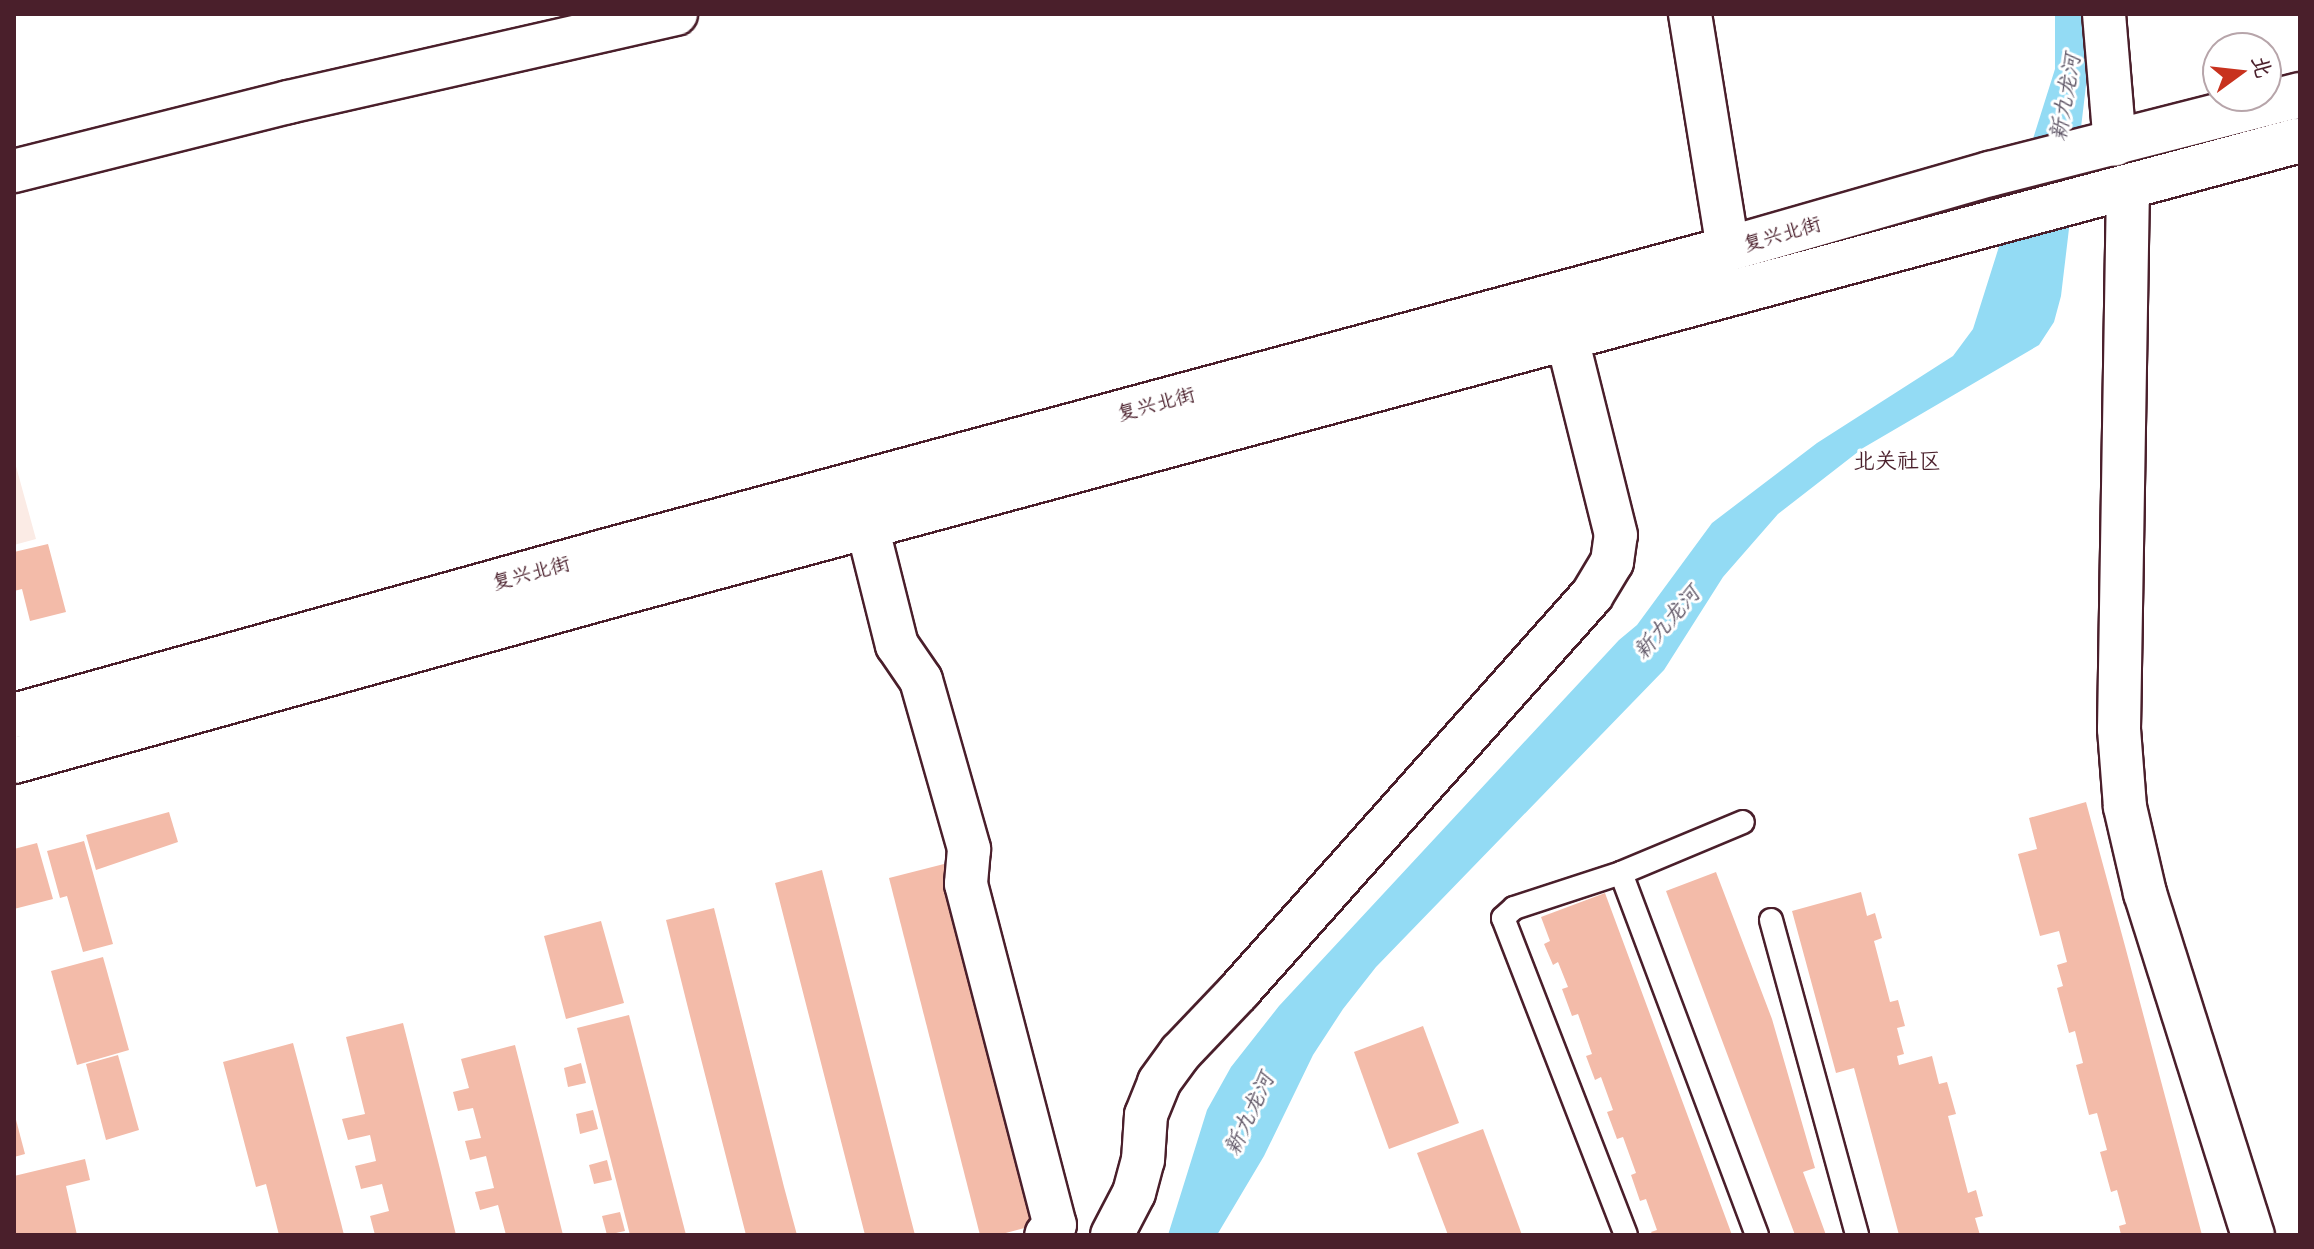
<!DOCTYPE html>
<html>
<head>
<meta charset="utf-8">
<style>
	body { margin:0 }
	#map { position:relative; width:2314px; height:1249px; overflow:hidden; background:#fff; font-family:"Playpen Sans","LXGW WenKai TC",sans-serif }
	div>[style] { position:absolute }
	.built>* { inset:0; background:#fbebe5 }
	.water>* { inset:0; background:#93dbf4 }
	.building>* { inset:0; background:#f3bba9 }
	.roads { filter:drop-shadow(2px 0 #4a1f2b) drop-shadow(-2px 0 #4a1f2b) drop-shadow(0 2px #4a1f2b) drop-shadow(0 -2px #4a1f2b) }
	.lane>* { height:22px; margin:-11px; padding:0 11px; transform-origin:11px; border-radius:11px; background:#fff }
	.street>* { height:42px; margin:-21px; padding:0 21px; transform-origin:21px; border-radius:21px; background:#fff }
	.secondary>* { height:44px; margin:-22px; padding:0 22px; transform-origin:22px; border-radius:22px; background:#fff }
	span { translate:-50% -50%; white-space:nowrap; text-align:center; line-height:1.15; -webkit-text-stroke:6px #fff; paint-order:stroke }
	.street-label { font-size:20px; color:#4a1f2b }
	.water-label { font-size:22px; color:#605767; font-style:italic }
	.neighbourhood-label { font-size:22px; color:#4a1f2b }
	.frame { position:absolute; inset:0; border:16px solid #4a1f2b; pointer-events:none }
	.north { position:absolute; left:2202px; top:32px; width:80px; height:80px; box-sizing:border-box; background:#fff; border:2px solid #b7a5aa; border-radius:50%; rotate:75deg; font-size:22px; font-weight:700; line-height:32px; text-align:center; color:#4a1f2b }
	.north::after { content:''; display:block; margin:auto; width:28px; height:36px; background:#c8321e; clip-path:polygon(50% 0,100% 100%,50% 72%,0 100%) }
</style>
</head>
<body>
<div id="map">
	<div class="built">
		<i style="clip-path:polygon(14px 459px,36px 539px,14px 545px)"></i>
	</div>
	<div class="water">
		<i style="clip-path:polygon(2055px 14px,2090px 14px,2092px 35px,2061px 296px,2054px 322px,2039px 345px,1863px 448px,1778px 514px,1723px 577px,1664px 670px,1376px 967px,1343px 1009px,1313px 1055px,1264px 1156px,1217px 1235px,1168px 1235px,1207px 1110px,1231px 1067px,1279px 1006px,1619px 640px,1637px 625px,1712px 523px,1817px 443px,1953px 356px,1973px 329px,2055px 69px)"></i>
	</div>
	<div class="building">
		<i style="clip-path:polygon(48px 544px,66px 612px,30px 621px,22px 589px,14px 591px,14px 552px)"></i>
		<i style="clip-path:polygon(2086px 802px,2125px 946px,2202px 1235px,2121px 1235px,2119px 1226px,2126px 1224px,2117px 1190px,2111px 1192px,2100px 1152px,2107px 1150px,2097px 1113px,2089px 1115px,2076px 1065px,2083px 1063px,2075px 1031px,2069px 1033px,2057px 988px,2063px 986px,2057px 965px,2067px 962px,2059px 931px,2040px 936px,2018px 854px,2037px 849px,2029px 818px)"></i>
		<i style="clip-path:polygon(169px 812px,178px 842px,96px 870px,86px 835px)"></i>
		<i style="clip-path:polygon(84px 841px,113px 944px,83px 952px,67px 896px,60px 898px,47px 851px)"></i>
		<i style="clip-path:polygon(37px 843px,53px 899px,14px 909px,14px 849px)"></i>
		<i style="clip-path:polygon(944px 864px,1036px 1225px,998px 1235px,980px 1235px,889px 878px)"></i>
		<i style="clip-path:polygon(822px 870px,909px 1212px,915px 1235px,865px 1235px,775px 883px)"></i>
		<i style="clip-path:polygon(1716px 872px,1772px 1019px,1815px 1168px,1803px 1172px,1826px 1235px,1795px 1235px,1666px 891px)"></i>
		<i style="clip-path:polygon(1861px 892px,1867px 916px,1875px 913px,1882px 938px,1874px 941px,1890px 1002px,1898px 1000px,1905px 1026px,1897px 1028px,1904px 1054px,1897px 1056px,1899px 1065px,1932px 1056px,1939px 1084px,1947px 1082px,1956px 1114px,1948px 1116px,1968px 1193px,1976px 1190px,1983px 1216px,1975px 1218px,1980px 1235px,1899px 1235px,1854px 1068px,1836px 1073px,1792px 911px)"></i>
		<i style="clip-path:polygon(1605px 893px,1732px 1235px,1653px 1235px,1651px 1232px,1657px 1230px,1646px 1199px,1640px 1201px,1631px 1175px,1636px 1173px,1623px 1137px,1617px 1139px,1607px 1112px,1613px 1110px,1601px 1077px,1595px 1080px,1586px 1056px,1592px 1054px,1578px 1014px,1572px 1016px,1562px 989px,1568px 987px,1558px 962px,1553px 965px,1544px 944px,1550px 941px,1541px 917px)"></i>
		<i style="clip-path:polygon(714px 908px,784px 1187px,797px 1235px,746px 1235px,689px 1012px,666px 920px)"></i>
		<i style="clip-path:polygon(601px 921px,624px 1003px,566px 1019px,544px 936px)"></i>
		<i style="clip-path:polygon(103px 957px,129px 1050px,77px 1065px,51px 971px)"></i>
		<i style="clip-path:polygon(629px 1015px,657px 1123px,686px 1235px,630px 1235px,577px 1028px)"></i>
		<i style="clip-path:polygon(403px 1023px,440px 1169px,456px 1235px,375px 1235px,370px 1216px,389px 1211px,382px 1184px,361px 1189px,355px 1166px,376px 1161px,370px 1135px,348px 1140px,342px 1119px,365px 1114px,346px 1037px)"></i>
		<i style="clip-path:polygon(1423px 1026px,1459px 1123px,1389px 1149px,1354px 1052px)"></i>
		<i style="clip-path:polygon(293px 1043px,341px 1223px,344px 1235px,279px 1235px,266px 1184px,256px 1187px,223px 1062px)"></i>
		<i style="clip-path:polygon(515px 1045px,540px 1143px,563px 1235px,506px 1235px,498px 1205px,480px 1210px,475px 1192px,494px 1188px,486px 1156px,470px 1160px,465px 1141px,481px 1138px,473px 1108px,458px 1111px,453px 1092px,469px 1088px,461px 1059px)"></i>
		<i style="clip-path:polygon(118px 1055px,139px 1130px,106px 1140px,86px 1064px)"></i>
		<i style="clip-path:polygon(581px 1063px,586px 1083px,568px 1087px,564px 1068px)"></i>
		<i style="clip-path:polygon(593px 1110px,598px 1129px,580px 1134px,576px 1114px)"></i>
		<i style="clip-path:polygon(15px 1116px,25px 1154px,14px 1157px,14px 1117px)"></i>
		<i style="clip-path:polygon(1483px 1129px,1522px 1235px,1448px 1235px,1417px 1153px)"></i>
		<i style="clip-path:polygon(85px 1159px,90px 1180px,66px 1186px,77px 1235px,14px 1235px,14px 1176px)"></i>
		<i style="clip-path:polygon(607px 1160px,612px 1180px,594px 1184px,589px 1165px)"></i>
		<i style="clip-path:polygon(620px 1212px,625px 1231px,607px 1235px,602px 1216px)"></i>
	</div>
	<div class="roads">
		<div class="lane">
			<i style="left:1621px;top:873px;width:387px;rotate:69.4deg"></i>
			<i style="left:1771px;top:920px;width:327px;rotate:74.7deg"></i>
			<i style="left:1626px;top:1235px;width:340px;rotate:-111.2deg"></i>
			<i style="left:1503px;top:918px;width:15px;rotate:-42deg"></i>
			<i style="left:1514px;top:908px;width:113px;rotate:-18.1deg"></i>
			<i style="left:1621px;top:873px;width:132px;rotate:-22.7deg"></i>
		</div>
		<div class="street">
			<i style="left:1690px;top:14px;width:238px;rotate:80.8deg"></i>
			<i style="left:2104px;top:14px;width:131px;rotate:85.2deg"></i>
			<i style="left:14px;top:171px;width:283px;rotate:-14.1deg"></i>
			<i style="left:288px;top:102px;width:398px;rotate:-12.8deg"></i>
			<i style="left:2128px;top:186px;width:543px;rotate:90.95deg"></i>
			<i style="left:2119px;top:729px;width:78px;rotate:85.6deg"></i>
			<i style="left:2125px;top:807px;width:88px;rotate:76.9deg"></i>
			<i style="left:2145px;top:893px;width:359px;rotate:72.5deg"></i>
			<i style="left:867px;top:526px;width:123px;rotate:75.9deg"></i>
			<i style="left:897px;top:645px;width:42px;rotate:55.6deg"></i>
			<i style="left:921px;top:680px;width:176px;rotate:74.1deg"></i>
			<i style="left:969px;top:849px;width:35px;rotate:95deg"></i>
			<i style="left:966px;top:884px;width:352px;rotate:75.4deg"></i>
			<i style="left:1055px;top:1225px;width:13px;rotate:132deg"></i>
			<i style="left:1112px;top:1235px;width:47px;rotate:-62.4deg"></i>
			<i style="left:1134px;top:1193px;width:34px;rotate:-75deg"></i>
			<i style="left:1143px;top:1160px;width:45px;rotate:-86.2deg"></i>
			<i style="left:1146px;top:1115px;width:35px;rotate:-68deg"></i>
			<i style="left:1159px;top:1082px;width:37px;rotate:-54deg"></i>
			<i style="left:1181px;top:1052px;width:84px;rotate:-46.4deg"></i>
			<i style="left:1239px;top:991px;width:530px;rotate:-48.29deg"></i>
			<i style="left:1592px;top:595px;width:39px;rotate:-59deg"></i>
			<i style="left:1612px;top:562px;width:27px;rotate:-82deg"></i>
			<i style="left:1616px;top:535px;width:203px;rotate:-104deg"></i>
		</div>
		<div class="secondary">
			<i style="left:14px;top:716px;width:616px;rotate:-15.55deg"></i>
			<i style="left:607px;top:551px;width:1161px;rotate:-15.08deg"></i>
			<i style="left:1728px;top:249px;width:273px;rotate:-16deg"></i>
			<i style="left:1990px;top:174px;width:320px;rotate:-14.3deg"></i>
			<i style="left:14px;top:761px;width:628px;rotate:-15.52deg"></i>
			<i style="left:619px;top:593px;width:1741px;rotate:-15.08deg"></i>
		</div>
	</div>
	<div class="street-label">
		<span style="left:1782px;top:233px;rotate:-16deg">复兴北街</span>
		<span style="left:1156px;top:403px;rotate:-15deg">复兴北街</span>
		<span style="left:531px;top:572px;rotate:-15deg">复兴北街</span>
	</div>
	<div class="water-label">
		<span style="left:2063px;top:97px;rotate:-80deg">新九龙河</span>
		<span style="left:1665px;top:621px;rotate:-49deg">新九龙河</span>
		<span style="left:1247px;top:1113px;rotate:-65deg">新九龙河</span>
	</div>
	<div class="neighbourhood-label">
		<span style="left:1897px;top:459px">北关社区</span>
	</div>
	<div class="frame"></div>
	<div class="north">北</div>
</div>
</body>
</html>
